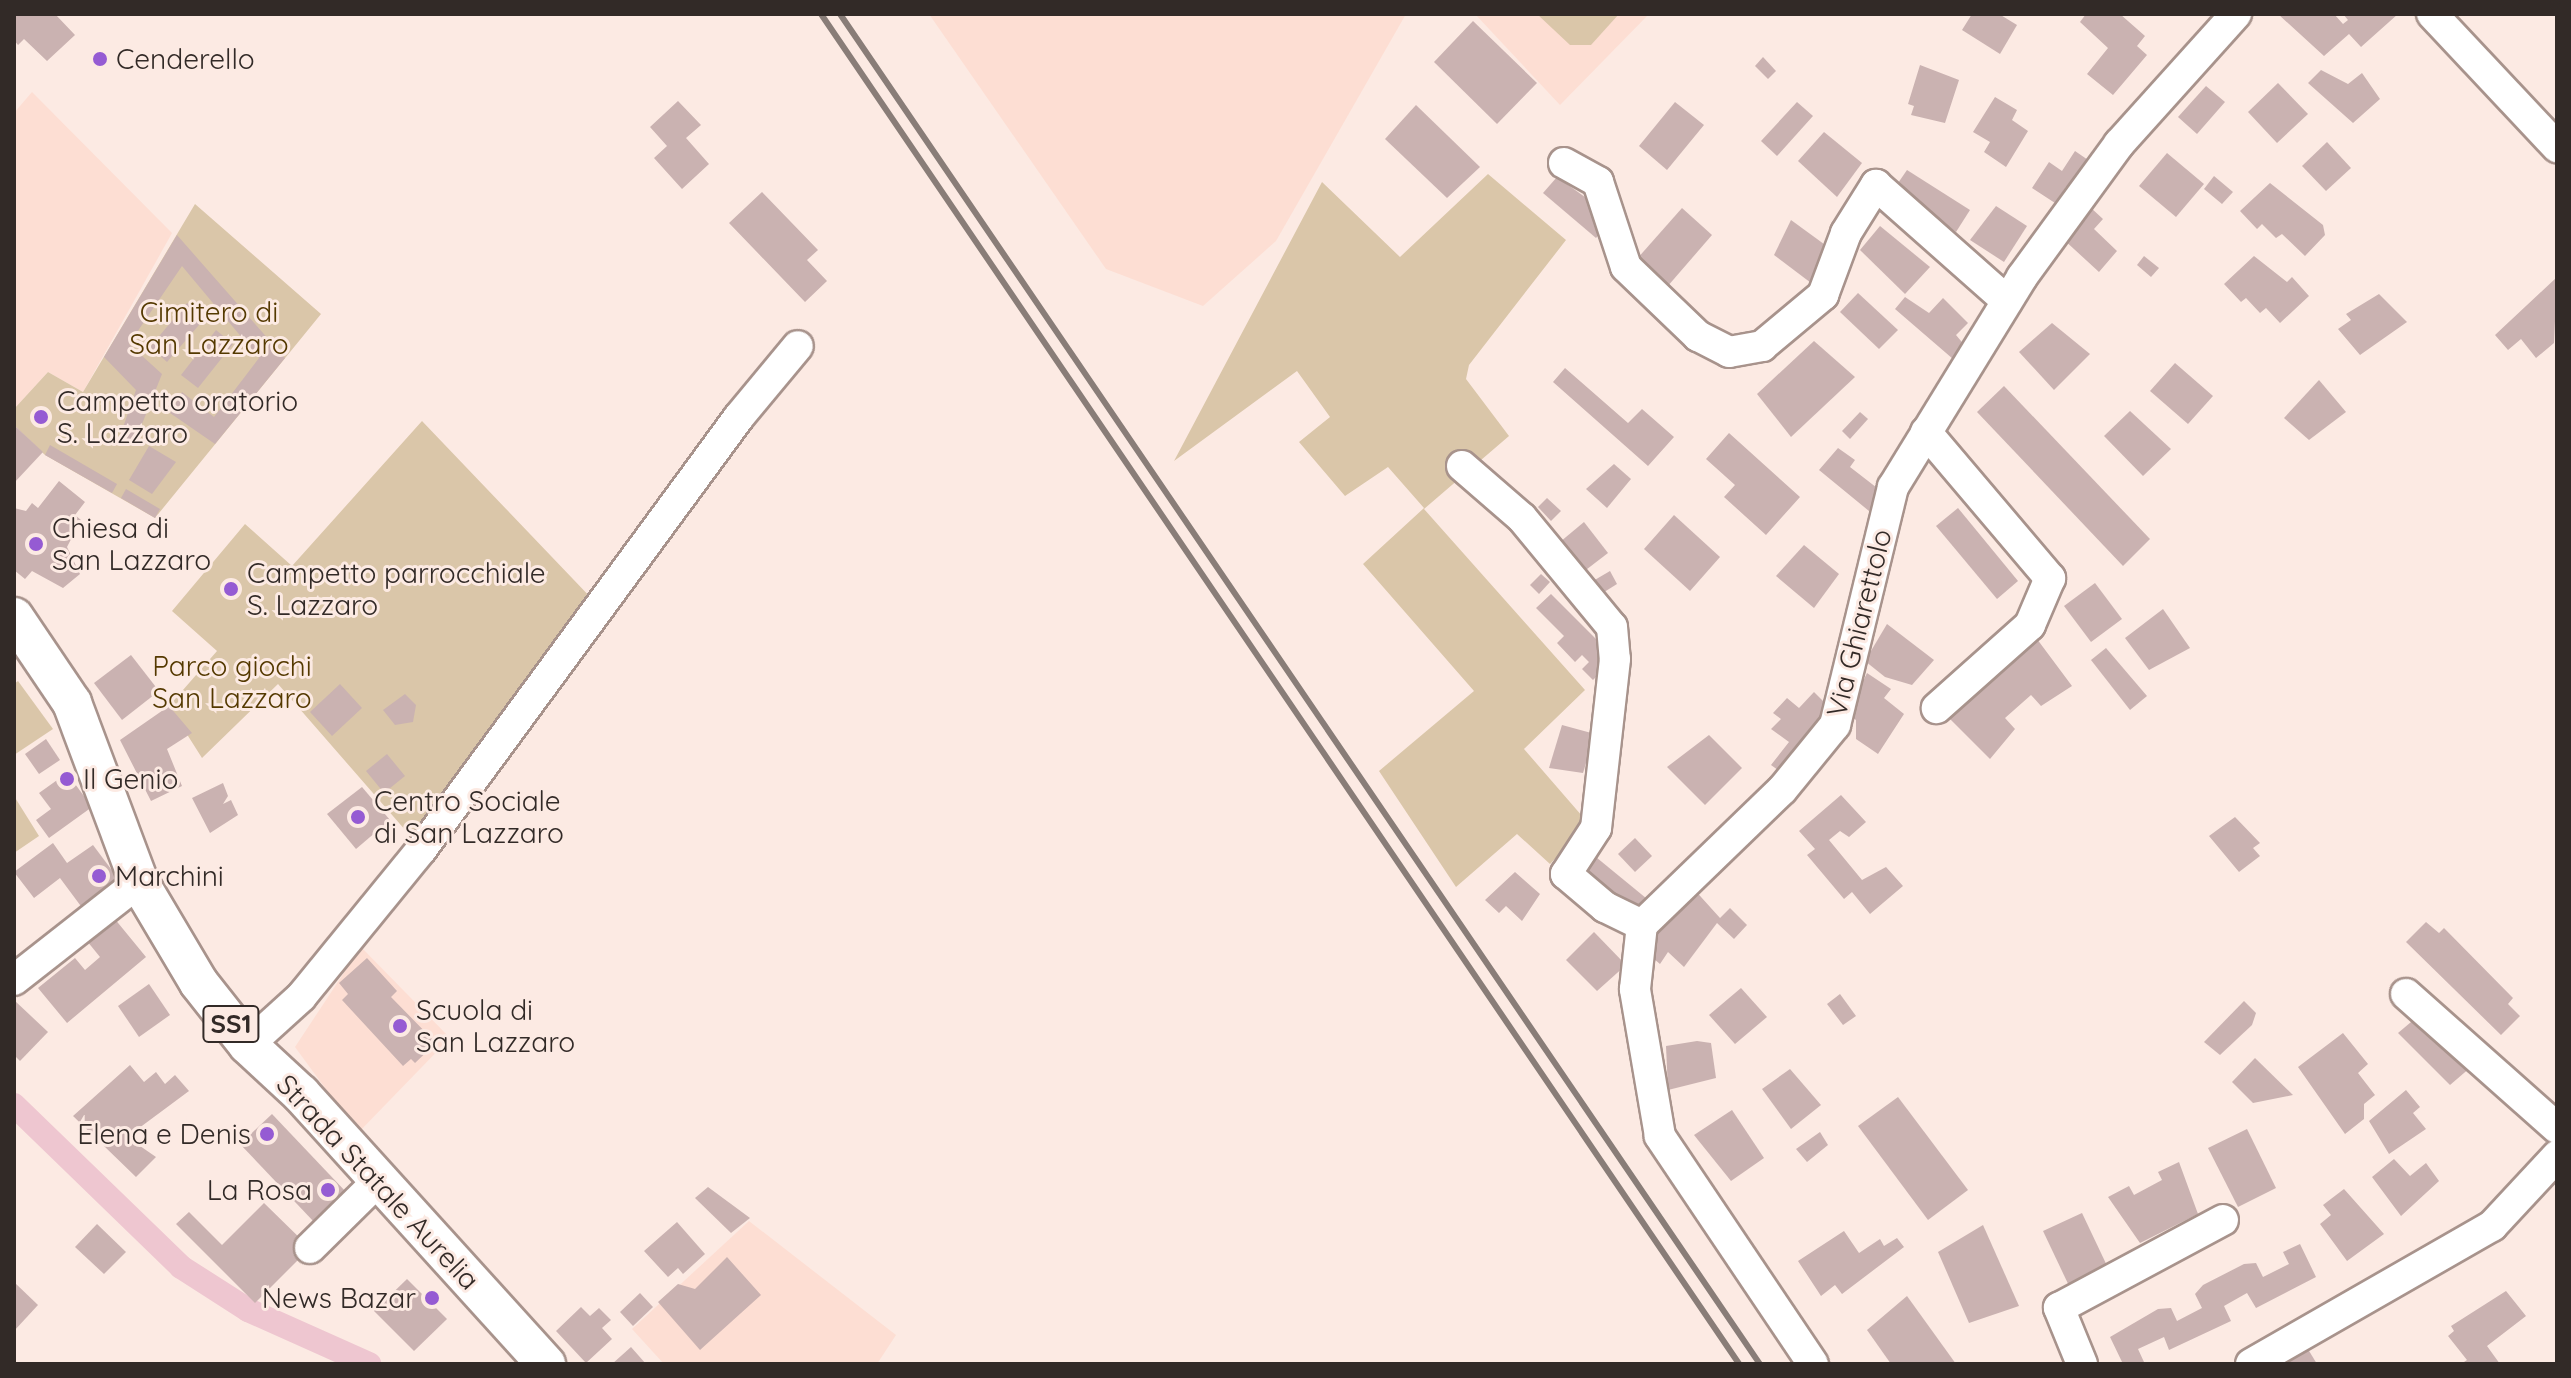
<!DOCTYPE html>
<html>
<head>
<meta charset="utf-8">
<style>
	body { margin:0 }
	#map { position:relative; width:2571px; height:1378px; overflow:hidden; background:#fceae3; font-family:Quicksand,sans-serif }
	div>[style] { position:absolute }
	.built>* { inset:0; background:#fdded3 }
	.green>* { inset:0; background:#dac6a9 }
	.canal>* { height:24px; margin:-12px; padding:0 12px; transform-origin:12px; border-radius:12px; background:#eec6d0 }
	.building>* { inset:0; background:#cab2b1 }
	.roads { filter:drop-shadow(2px 0 #a8938c) drop-shadow(-2px 0 #a8938c) drop-shadow(0 2px #a8938c) drop-shadow(0 -2px #a8938c) }
	.minor>* { height:30px; margin:-15px; padding:0 15px; transform-origin:15px; border-radius:15px; background:#fff }
	.major>* { height:38px; margin:-19px; padding:0 19px; transform-origin:19px; border-radius:19px; background:#fff }
	.rail>* { height:6px; margin:-3px; padding:0 3px; transform-origin:3px; border-radius:3px; background:#897d78 }
	.dots>* { width:22px; height:22px; translate:-50% -50%; box-sizing:border-box; border:4px solid #fceae3; border-radius:50% }
	span { translate:-50% -50%; white-space:nowrap; text-align:center; line-height:1.15; -webkit-text-stroke:6px #fceae3; paint-order:stroke }
	.shield-label span { padding:2px 6px; background:#fceae3; border:2px solid; border-radius:6px; -webkit-text-stroke-width:0 }
	.shield-label { font-size:26px; color:#322a27; font-weight:700 }
	.poi-label { font-size:28px; color:#322a27 }
	.left { translate:0 -50%; text-align:left }
	.right { translate:-100% -50%; text-align:right }
	.park-label { font-size:28px; color:#543900 }
	.street-label { font-size:28px; color:#322a27 }
	.frame { position:absolute; inset:0; border:16px solid #322a27; pointer-events:none }
</style>
</head>
<body>
<div id="map">
	<div class="built">
		<i style="clip-path:polygon(929px 14px,1406px 14px,1276px 241px,1203px 306px,1106px 269px)"></i>
		<i style="clip-path:polygon(1475px 14px,1649px 14px,1560px 105px)"></i>
		<i style="clip-path:polygon(32px 92px,172px 233px,83px 392px,48px 372px,14px 409px,14px 113px)"></i>
		<i style="clip-path:polygon(361px 947px,450px 1038px,358px 1133px,295px 1047px)"></i>
		<i style="clip-path:polygon(749px 1221px,896px 1335px,877px 1364px,664px 1364px,632px 1329px)"></i>
	</div>
	<div class="green">
		<i style="clip-path:polygon(1537px 14px,1619px 14px,1591px 45px,1570px 45px)"></i>
		<i style="clip-path:polygon(1488px 174px,1566px 240px,1469px 365px,1466px 379px,1509px 436px,1424px 509px,1585px 690px,1524px 749px,1589px 824px,1550px 864px,1517px 834px,1456px 887px,1379px 771px,1474px 691px,1363px 564px,1424px 508px,1388px 467px,1345px 496px,1299px 442px,1330px 417px,1297px 371px,1174px 461px,1322px 182px,1400px 257px)"></i>
		<i style="clip-path:polygon(195px 204px,321px 314px,155px 518px,45px 455px,14px 425px,14px 409px,48px 372px,83px 392px)"></i>
		<i style="clip-path:polygon(422px 421px,594px 601px,413px 839px,278px 684px,202px 758px,169px 706px,217px 651px,172px 611px,245px 524px,292px 566px)"></i>
		<i style="clip-path:polygon(18px 681px,53px 729px,14px 755px,14px 684px)"></i>
		<i style="clip-path:polygon(14px 796px,39px 836px,14px 853px)"></i>
	</div>
	<div class="canal">
		<i style="left:14px;top:1105px;width:233px;rotate:44.1deg"></i>
		<i style="left:181px;top:1267px;width:80px;rotate:32.7deg"></i>
		<i style="left:248px;top:1310px;width:133px;rotate:24.1deg"></i>
	</div>
	<div class="building">
		<i style="clip-path:polygon(14px 14px,55px 14px,75px 35px,47px 61px,24px 39px,18px 45px,14px 40px)"></i>
		<i style="clip-path:polygon(1972px 14px,1999px 14px,2017px 25px,2000px 54px,1962px 30px)"></i>
		<i style="clip-path:polygon(2086px 14px,2120px 14px,2145px 36px,2137px 46px,2147px 55px,2113px 95px,2087px 74px,2108px 48px,2080px 22px)"></i>
		<i style="clip-path:polygon(2278px 14px,2334px 14px,2343px 24px,2348px 20px,2343px 14px,2398px 14px,2361px 47px,2349px 34px,2324px 56px)"></i>
		<i style="clip-path:polygon(1473px 21px,1537px 83px,1497px 124px,1434px 62px)"></i>
		<i style="clip-path:polygon(1763px 57px,1776px 71px,1768px 79px,1755px 66px)"></i>
		<i style="clip-path:polygon(1920px 65px,1959px 80px,1945px 123px,1911px 115px,1914px 106px,1908px 104px)"></i>
		<i style="clip-path:polygon(2321px 70px,2348px 84px,2362px 73px,2380px 99px,2353px 123px,2308px 83px)"></i>
		<i style="clip-path:polygon(2278px 83px,2308px 114px,2277px 143px,2248px 112px)"></i>
		<i style="clip-path:polygon(2206px 86px,2225px 102px,2197px 134px,2178px 117px)"></i>
		<i style="clip-path:polygon(1995px 97px,2017px 110px,2012px 120px,2028px 131px,2006px 167px,1984px 152px,1990px 142px,1973px 132px)"></i>
		<i style="clip-path:polygon(678px 101px,701px 125px,686px 138px,709px 164px,682px 189px,654px 158px,667px 146px,650px 127px)"></i>
		<i style="clip-path:polygon(1675px 102px,1704px 125px,1667px 170px,1639px 146px)"></i>
		<i style="clip-path:polygon(1797px 102px,1813px 116px,1777px 156px,1761px 141px)"></i>
		<i style="clip-path:polygon(1416px 105px,1480px 167px,1447px 198px,1385px 139px)"></i>
		<i style="clip-path:polygon(1824px 132px,1862px 163px,1837px 197px,1798px 161px)"></i>
		<i style="clip-path:polygon(2327px 142px,2351px 168px,2326px 191px,2302px 166px)"></i>
		<i style="clip-path:polygon(2075px 151px,2091px 162px,2072px 191px,2066px 187px,2055px 203px,2032px 188px,2049px 162px,2062px 171px)"></i>
		<i style="clip-path:polygon(2167px 153px,2204px 184px,2176px 217px,2139px 186px)"></i>
		<i style="clip-path:polygon(1907px 170px,1970px 210px,1956px 232px,1896px 186px)"></i>
		<i style="clip-path:polygon(2214px 176px,2233px 192px,2222px 204px,2204px 189px)"></i>
		<i style="clip-path:polygon(1557px 177px,1603px 210px,1610px 222px,1596px 238px,1543px 193px)"></i>
		<i style="clip-path:polygon(2270px 183px,2323px 225px,2325px 235px,2305px 256px,2282px 234px,2276px 238px,2262px 224px,2257px 229px,2240px 211px)"></i>
		<i style="clip-path:polygon(762px 192px,818px 250px,807px 260px,827px 281px,805px 302px,729px 223px)"></i>
		<i style="clip-path:polygon(1996px 206px,2027px 226px,2004px 262px,1970px 240px)"></i>
		<i style="clip-path:polygon(2090px 207px,2103px 219px,2094px 229px,2117px 251px,2099px 272px,2062px 238px)"></i>
		<i style="clip-path:polygon(1682px 208px,1712px 235px,1667px 287px,1636px 260px)"></i>
		<i style="clip-path:polygon(1791px 220px,1828px 247px,1819px 289px,1774px 255px)"></i>
		<i style="clip-path:polygon(1880px 226px,1930px 267px,1905px 294px,1860px 250px)"></i>
		<i style="clip-path:polygon(177px 235px,285px 358px,215px 444px,170px 413px,182px 392px,214px 417px,259px 358px,182px 266px,129px 344px,162px 374px,134px 444px,120px 436px,136px 390px,104px 357px)"></i>
		<i style="clip-path:polygon(2144px 256px,2159px 268px,2151px 277px,2137px 265px)"></i>
		<i style="clip-path:polygon(2254px 256px,2287px 282px,2292px 277px,2309px 296px,2280px 323px,2266px 308px,2260px 313px,2246px 298px,2241px 302px,2224px 284px)"></i>
		<i style="clip-path:polygon(2557px 277px,2554px 343px,2536px 358px,2521px 339px,2508px 350px,2495px 335px)"></i>
		<i style="clip-path:polygon(1858px 293px,1898px 330px,1879px 349px,1840px 312px)"></i>
		<i style="clip-path:polygon(2379px 294px,2407px 322px,2360px 355px,2338px 329px,2351px 320px,2346px 314px)"></i>
		<i style="clip-path:polygon(1905px 297px,1929px 313px,1943px 298px,1968px 323px,1956px 335px,1966px 347px,1953px 359px,1895px 309px)"></i>
		<i style="clip-path:polygon(187px 303px,205px 318px,167px 362px,150px 347px)"></i>
		<i style="clip-path:polygon(2052px 323px,2090px 354px,2054px 390px,2019px 352px)"></i>
		<i style="clip-path:polygon(216px 330px,233px 344px,198px 388px,181px 375px)"></i>
		<i style="clip-path:polygon(1814px 341px,1855px 377px,1791px 437px,1757px 394px)"></i>
		<i style="clip-path:polygon(2175px 363px,2213px 396px,2188px 424px,2150px 391px)"></i>
		<i style="clip-path:polygon(1565px 368px,1628px 423px,1642px 409px,1674px 437px,1648px 466px,1553px 382px)"></i>
		<i style="clip-path:polygon(2319px 380px,2346px 412px,2309px 440px,2284px 418px)"></i>
		<i style="clip-path:polygon(2004px 386px,2150px 539px,2123px 566px,1977px 412px)"></i>
		<i style="clip-path:polygon(2130px 411px,2171px 449px,2143px 476px,2104px 436px)"></i>
		<i style="clip-path:polygon(1860px 412px,1868px 419px,1850px 439px,1842px 431px)"></i>
		<i style="clip-path:polygon(14px 425px,43px 452px,14px 483px)"></i>
		<i style="clip-path:polygon(1729px 433px,1800px 497px,1766px 535px,1724px 497px,1735px 485px,1706px 459px)"></i>
		<i style="clip-path:polygon(50px 445px,117px 484px,112px 493px,45px 455px)"></i>
		<i style="clip-path:polygon(149px 446px,176px 462px,152px 494px,129px 480px)"></i>
		<i style="clip-path:polygon(1838px 448px,1855px 460px,1850px 467px,1881px 491px,1869px 511px,1819px 470px)"></i>
		<i style="clip-path:polygon(1614px 464px,1631px 479px,1607px 508px,1586px 489px)"></i>
		<i style="clip-path:polygon(59px 481px,85px 502px,75px 515px,81px 520px,67px 547px,80px 574px,63px 588px,32px 571px,25px 579px,14px 570px,14px 508px,26px 511px,32px 503px,38px 508px)"></i>
		<i style="clip-path:polygon(126px 489px,160px 509px,155px 518px,121px 498px)"></i>
		<i style="clip-path:polygon(1547px 498px,1561px 511px,1551px 521px,1538px 507px)"></i>
		<i style="clip-path:polygon(1958px 508px,2018px 581px,1997px 599px,1936px 526px)"></i>
		<i style="clip-path:polygon(1674px 515px,1720px 557px,1690px 591px,1644px 549px)"></i>
		<i style="clip-path:polygon(1584px 522px,1608px 553px,1578px 576px,1554px 547px)"></i>
		<i style="clip-path:polygon(1804px 545px,1839px 574px,1814px 608px,1776px 576px)"></i>
		<i style="clip-path:polygon(1610px 571px,1617px 584px,1601px 594px,1593px 581px)"></i>
		<i style="clip-path:polygon(1541px 574px,1550px 582px,1539px 594px,1530px 585px)"></i>
		<i style="clip-path:polygon(2095px 583px,2122px 619px,2091px 642px,2064px 606px)"></i>
		<i style="clip-path:polygon(1551px 594px,1610px 653px,1609px 664px,1593px 680px,1582px 669px,1589px 662px,1582px 655px,1575px 662px,1557px 643px,1564px 636px,1536px 608px)"></i>
		<i style="clip-path:polygon(2163px 609px,2190px 648px,2149px 670px,2125px 638px)"></i>
		<i style="clip-path:polygon(1887px 624px,1934px 660px,1912px 685px,1885px 677px,1865px 661px)"></i>
		<i style="clip-path:polygon(2037px 639px,2072px 686px,2041px 706px,2031px 695px,2005px 718px,2015px 729px,1990px 759px,1947px 716px)"></i>
		<i style="clip-path:polygon(2106px 648px,2147px 696px,2130px 710px,2091px 660px)"></i>
		<i style="clip-path:polygon(131px 655px,159px 691px,122px 720px,94px 683px)"></i>
		<i style="clip-path:polygon(1867px 673px,1891px 689px,1884px 698px,1904px 714px,1878px 754px,1856px 739px,1856px 720px,1847px 714px)"></i>
		<i style="clip-path:polygon(340px 684px,362px 708px,332px 736px,310px 712px)"></i>
		<i style="clip-path:polygon(1814px 692px,1831px 709px,1819px 730px,1813px 725px,1806px 734px,1813px 739px,1785px 775px,1771px 765px,1789px 742px,1771px 729px,1781px 719px,1773px 713px,1787px 698px,1799px 708px)"></i>
		<i style="clip-path:polygon(405px 694px,416px 705px,413px 722px,395px 725px,383px 710px)"></i>
		<i style="clip-path:polygon(169px 706px,192px 733px,167px 749px,182px 786px,151px 801px,120px 740px)"></i>
		<i style="clip-path:polygon(1562px 725px,1595px 734px,1583px 773px,1549px 768px)"></i>
		<i style="clip-path:polygon(1709px 735px,1742px 768px,1705px 805px,1667px 767px)"></i>
		<i style="clip-path:polygon(46px 739px,60px 760px,39px 774px,25px 754px)"></i>
		<i style="clip-path:polygon(387px 754px,405px 776px,384px 793px,366px 771px)"></i>
		<i style="clip-path:polygon(67px 773px,92px 807px,49px 838px,36px 820px,51px 809px,39px 793px)"></i>
		<i style="clip-path:polygon(223px 783px,228px 796px,223px 804px,231px 800px,238px 815px,210px 833px,192px 798px)"></i>
		<i style="clip-path:polygon(362px 787px,390px 820px,356px 849px,327px 814px)"></i>
		<i style="clip-path:polygon(1841px 795px,1866px 822px,1849px 837px,1840px 831px,1829px 840px,1862px 880px,1886px 867px,1903px 886px,1870px 914px,1852px 892px,1844px 899px,1807px 855px,1815px 849px,1799px 831px)"></i>
		<i style="clip-path:polygon(2235px 817px,2260px 843px,2253px 848px,2260px 856px,2239px 872px,2209px 836px)"></i>
		<i style="clip-path:polygon(1635px 838px,1652px 856px,1635px 872px,1618px 854px)"></i>
		<i style="clip-path:polygon(53px 843px,67px 863px,93px 845px,120px 881px,83px 909px,60px 878px,34px 898px,14px 872px)"></i>
		<i style="clip-path:polygon(1591px 853px,1652px 903px,1640px 915px,1580px 867px)"></i>
		<i style="clip-path:polygon(1515px 872px,1540px 894px,1522px 921px,1506px 906px,1499px 913px,1485px 900px)"></i>
		<i style="clip-path:polygon(1692px 887px,1720px 918px,1730px 908px,1747px 925px,1734px 939px,1717px 923px,1684px 967px,1668px 952px,1660px 964px,1647px 953px,1649px 936px)"></i>
		<i style="clip-path:polygon(114px 918px,146px 957px,67px 1023px,38px 988px,75px 958px,85px 970px,100px 957px,87px 941px)"></i>
		<i style="clip-path:polygon(2426px 922px,2439px 933px,2444px 928px,2513px 998px,2508px 1004px,2520px 1016px,2501px 1035px,2406px 942px)"></i>
		<i style="clip-path:polygon(1594px 932px,1626px 965px,1597px 991px,1566px 960px)"></i>
		<i style="clip-path:polygon(367px 958px,397px 991px,391px 997px,436px 1043px,415px 1063px,411px 1059px,403px 1066px,342px 1000px,348px 994px,339px 983px)"></i>
		<i style="clip-path:polygon(149px 984px,170px 1015px,139px 1037px,118px 1006px)"></i>
		<i style="clip-path:polygon(1741px 988px,1767px 1017px,1735px 1044px,1709px 1015px)"></i>
		<i style="clip-path:polygon(1840px 994px,1856px 1016px,1843px 1025px,1827px 1004px)"></i>
		<i style="clip-path:polygon(14px 1000px,48px 1032px,20px 1061px,14px 1055px)"></i>
		<i style="clip-path:polygon(2244px 1001px,2256px 1013px,2252px 1025px,2220px 1055px,2204px 1042px)"></i>
		<i style="clip-path:polygon(2423px 1012px,2478px 1061px,2450px 1085px,2398px 1033px)"></i>
		<i style="clip-path:polygon(2343px 1033px,2368px 1064px,2358px 1073px,2375px 1095px,2364px 1104px,2364px 1119px,2345px 1134px,2298px 1067px)"></i>
		<i style="clip-path:polygon(1697px 1041px,1711px 1043px,1716px 1078px,1668px 1090px,1666px 1046px)"></i>
		<i style="clip-path:polygon(2255px 1058px,2293px 1095px,2253px 1103px,2232px 1082px)"></i>
		<i style="clip-path:polygon(130px 1065px,144px 1082px,156px 1072px,165px 1084px,175px 1075px,189px 1091px,127px 1137px,156px 1157px,136px 1177px,73px 1116px)"></i>
		<i style="clip-path:polygon(1790px 1069px,1821px 1105px,1791px 1129px,1762px 1089px)"></i>
		<i style="clip-path:polygon(2406px 1090px,2420px 1107px,2413px 1113px,2426px 1129px,2389px 1154px,2369px 1121px)"></i>
		<i style="clip-path:polygon(1898px 1097px,1968px 1190px,1928px 1220px,1858px 1126px)"></i>
		<i style="clip-path:polygon(1732px 1110px,1764px 1158px,1731px 1181px,1694px 1135px)"></i>
		<i style="clip-path:polygon(272px 1114px,347px 1193px,315px 1223px,240px 1144px)"></i>
		<i style="clip-path:polygon(2247px 1129px,2276px 1188px,2238px 1207px,2208px 1148px)"></i>
		<i style="clip-path:polygon(1820px 1132px,1828px 1145px,1807px 1162px,1796px 1149px)"></i>
		<i style="clip-path:polygon(2394px 1159px,2410px 1176px,2426px 1163px,2439px 1181px,2401px 1216px,2372px 1177px)"></i>
		<i style="clip-path:polygon(2179px 1162px,2198px 1214px,2140px 1243px,2108px 1197px,2129px 1186px,2134px 1195px,2162px 1180px,2158px 1172px)"></i>
		<i style="clip-path:polygon(708px 1187px,750px 1218px,731px 1233px,695px 1198px)"></i>
		<i style="clip-path:polygon(2344px 1189px,2384px 1234px,2347px 1261px,2320px 1224px,2331px 1215px,2323px 1205px)"></i>
		<i style="clip-path:polygon(264px 1203px,310px 1248px,255px 1303px,176px 1224px,189px 1212px,222px 1245px)"></i>
		<i style="clip-path:polygon(2082px 1213px,2110px 1272px,2071px 1290px,2043px 1231px)"></i>
		<i style="clip-path:polygon(677px 1222px,705px 1254px,683px 1274px,678px 1268px,668px 1277px,644px 1251px)"></i>
		<i style="clip-path:polygon(97px 1224px,126px 1252px,104px 1274px,75px 1247px)"></i>
		<i style="clip-path:polygon(1983px 1225px,2019px 1306px,1969px 1323px,1938px 1252px)"></i>
		<i style="clip-path:polygon(1844px 1231px,1859px 1253px,1880px 1239px,1884px 1246px,1897px 1238px,1904px 1247px,1842px 1294px,1835px 1285px,1821px 1296px,1798px 1261px)"></i>
		<i style="clip-path:polygon(2300px 1244px,2316px 1277px,2256px 1308px,2247px 1293px,2224px 1306px,2231px 1321px,2169px 1350px,2164px 1337px,2138px 1349px,2144px 1362px,2123px 1364px,2110px 1337px,2158px 1309px,2171px 1308px,2177px 1321px,2202px 1308px,2195px 1294px,2203px 1285px,2244px 1264px,2256px 1263px,2263px 1277px,2289px 1264px,2283px 1252px)"></i>
		<i style="clip-path:polygon(727px 1257px,761px 1295px,700px 1350px,658px 1302px,678px 1284px,695px 1289px)"></i>
		<i style="clip-path:polygon(407px 1279px,447px 1319px,414px 1351px,374px 1311px)"></i>
		<i style="clip-path:polygon(14px 1282px,38px 1305px,14px 1331px)"></i>
		<i style="clip-path:polygon(2506px 1291px,2526px 1316px,2487px 1346px,2500px 1364px,2461px 1364px,2467px 1360px,2448px 1336px,2454px 1331px,2451px 1326px)"></i>
		<i style="clip-path:polygon(640px 1293px,653px 1307px,633px 1326px,620px 1312px)"></i>
		<i style="clip-path:polygon(1907px 1296px,1956px 1364px,1891px 1364px,1867px 1330px)"></i>
		<i style="clip-path:polygon(581px 1307px,590px 1316px,599px 1308px,611px 1320px,602px 1328px,612px 1339px,586px 1363px,556px 1331px)"></i>
		<i style="clip-path:polygon(2303px 1341px,2317px 1364px,2264px 1364px)"></i>
		<i style="clip-path:polygon(631px 1347px,646px 1364px,612px 1364px)"></i>
	</div>
	<div class="roads">
		<div class="minor">
			<i style="left:2432px;top:14px;width:183px;rotate:46.8deg"></i>
			<i style="left:1564px;top:163px;width:39px;rotate:29deg"></i>
			<i style="left:1598px;top:182px;width:89px;rotate:71.8deg"></i>
			<i style="left:1626px;top:267px;width:100px;rotate:43.8deg"></i>
			<i style="left:1698px;top:336px;width:35px;rotate:27deg"></i>
			<i style="left:1729px;top:352px;width:34px;rotate:-10deg"></i>
			<i style="left:1762px;top:346px;width:80px;rotate:-39.9deg"></i>
			<i style="left:1823px;top:295px;width:66px;rotate:-69.6deg"></i>
			<i style="left:1846px;top:233px;width:57px;rotate:-58deg"></i>
			<i style="left:1876px;top:185px;width:175px;rotate:41.5deg"></i>
			<i style="left:1926px;top:432px;width:192px;rotate:49.7deg"></i>
			<i style="left:2050px;top:578px;width:51px;rotate:113.1deg"></i>
			<i style="left:2030px;top:625px;width:125px;rotate:138.3deg"></i>
			<i style="left:1462px;top:466px;width:79px;rotate:40.9deg"></i>
			<i style="left:1522px;top:518px;width:141px;rotate:50.5deg"></i>
			<i style="left:1612px;top:627px;width:32px;rotate:85deg"></i>
			<i style="left:1615px;top:659px;width:170px;rotate:96.4deg"></i>
			<i style="left:1596px;top:828px;width:55px;rotate:123.1deg"></i>
			<i style="left:1566px;top:874px;width:51px;rotate:40.2deg"></i>
			<i style="left:1605px;top:907px;width:41px;rotate:25.9deg"></i>
			<i style="left:14px;top:980px;width:159px;rotate:-38.1deg"></i>
			<i style="left:2406px;top:994px;width:202px;rotate:41.6deg"></i>
			<i style="left:248px;top:1045px;width:72px;rotate:-42.2deg"></i>
			<i style="left:301px;top:997px;width:190px;rotate:-50.8deg"></i>
			<i style="left:421px;top:850px;width:537px;rotate:-53.71deg"></i>
			<i style="left:739px;top:417px;width:92px;rotate:-50.3deg"></i>
			<i style="left:310px;top:1248px;width:97px;rotate:-44.6deg"></i>
			<i style="left:1813px;top:1364px;width:275px;rotate:-123.9deg"></i>
			<i style="left:1660px;top:1136px;width:149px;rotate:-99.7deg"></i>
			<i style="left:1635px;top:989px;width:64px;rotate:-83.8deg"></i>
			<i style="left:1642px;top:925px;width:194px;rotate:-44deg"></i>
			<i style="left:1782px;top:790px;width:84px;rotate:-50.8deg"></i>
			<i style="left:1835px;top:725px;width:245px;rotate:-76.3deg"></i>
			<i style="left:1893px;top:487px;width:246px;rotate:-58.4deg"></i>
			<i style="left:2022px;top:277px;width:165px;rotate:-53.9deg"></i>
			<i style="left:2119px;top:144px;width:175px;rotate:-48deg"></i>
			<i style="left:2082px;top:1364px;width:61px;rotate:-112.3deg"></i>
			<i style="left:2059px;top:1308px;width:186px;rotate:-28.2deg"></i>
			<i style="left:2251px;top:1364px;width:278px;rotate:-29.8deg"></i>
			<i style="left:2492px;top:1226px;width:96px;rotate:-47.1deg"></i>
		</div>
		<div class="major">
			<i style="left:14px;top:617px;width:104px;rotate:56deg"></i>
			<i style="left:72px;top:703px;width:191px;rotate:69.5deg"></i>
			<i style="left:139px;top:882px;width:117px;rotate:59.3deg"></i>
			<i style="left:199px;top:983px;width:79px;rotate:51.7deg"></i>
			<i style="left:248px;top:1045px;width:72px;rotate:42.8deg"></i>
			<i style="left:301px;top:1094px;width:365px;rotate:47.8deg"></i>
		</div>
	</div>
	<div class="rail">
		<i style="left:821px;top:14px;width:1633px;rotate:55.78deg"></i>
		<i style="left:840px;top:14px;width:1634px;rotate:55.73deg"></i>
	</div>
	<div class="dots">
		<i style="left:100px;top:59px;background:#955bd3"></i>
		<i style="left:41px;top:417px;background:#955bd3"></i>
		<i style="left:36px;top:544px;background:#955bd3"></i>
		<i style="left:231px;top:589px;background:#955bd3"></i>
		<i style="left:67px;top:779px;background:#955bd3"></i>
		<i style="left:358px;top:817px;background:#955bd3"></i>
		<i style="left:99px;top:876px;background:#955bd3"></i>
		<i style="left:400px;top:1026px;background:#955bd3"></i>
		<i style="left:267px;top:1134px;background:#955bd3"></i>
		<i style="left:328px;top:1190px;background:#955bd3"></i>
		<i style="left:432px;top:1298px;background:#955bd3"></i>
	</div>
	<div class="shield-label">
		<span style="left:231px;top:1024px">SS1</span>
	</div>
	<div class="poi-label">
		<span class="left" style="left:116px;top:59px">Cenderello</span>
		<span class="left" style="left:57px;top:417px">Campetto oratorio<br>S. Lazzaro</span>
		<span class="left" style="left:52px;top:544px">Chiesa di<br>San Lazzaro</span>
		<span class="left" style="left:247px;top:589px">Campetto parrocchiale<br>S. Lazzaro</span>
		<span class="left" style="left:83px;top:779px">Il Genio</span>
		<span class="left" style="left:374px;top:817px">Centro Sociale<br>di San Lazzaro</span>
		<span class="left" style="left:115px;top:876px">Marchini</span>
		<span class="left" style="left:416px;top:1026px">Scuola di<br>San Lazzaro</span>
		<span class="right" style="left:251px;top:1134px">Elena e Denis</span>
		<span class="right" style="left:312px;top:1190px">La Rosa</span>
		<span class="right" style="left:416px;top:1298px">News Bazar</span>
	</div>
	<div class="park-label">
		<span style="left:209px;top:328px">Cimitero di<br>San Lazzaro</span>
		<span style="left:232px;top:682px">Parco giochi<br>San Lazzaro</span>
	</div>
	<div class="street-label">
		<span style="left:1859px;top:623px;rotate:-76deg">Via Ghiarettolo</span>
		<span style="left:378px;top:1182px;rotate:47deg">Strada Statale Aurelia</span>
	</div>
	<div class="frame"></div>
</div>
</body>
</html>
